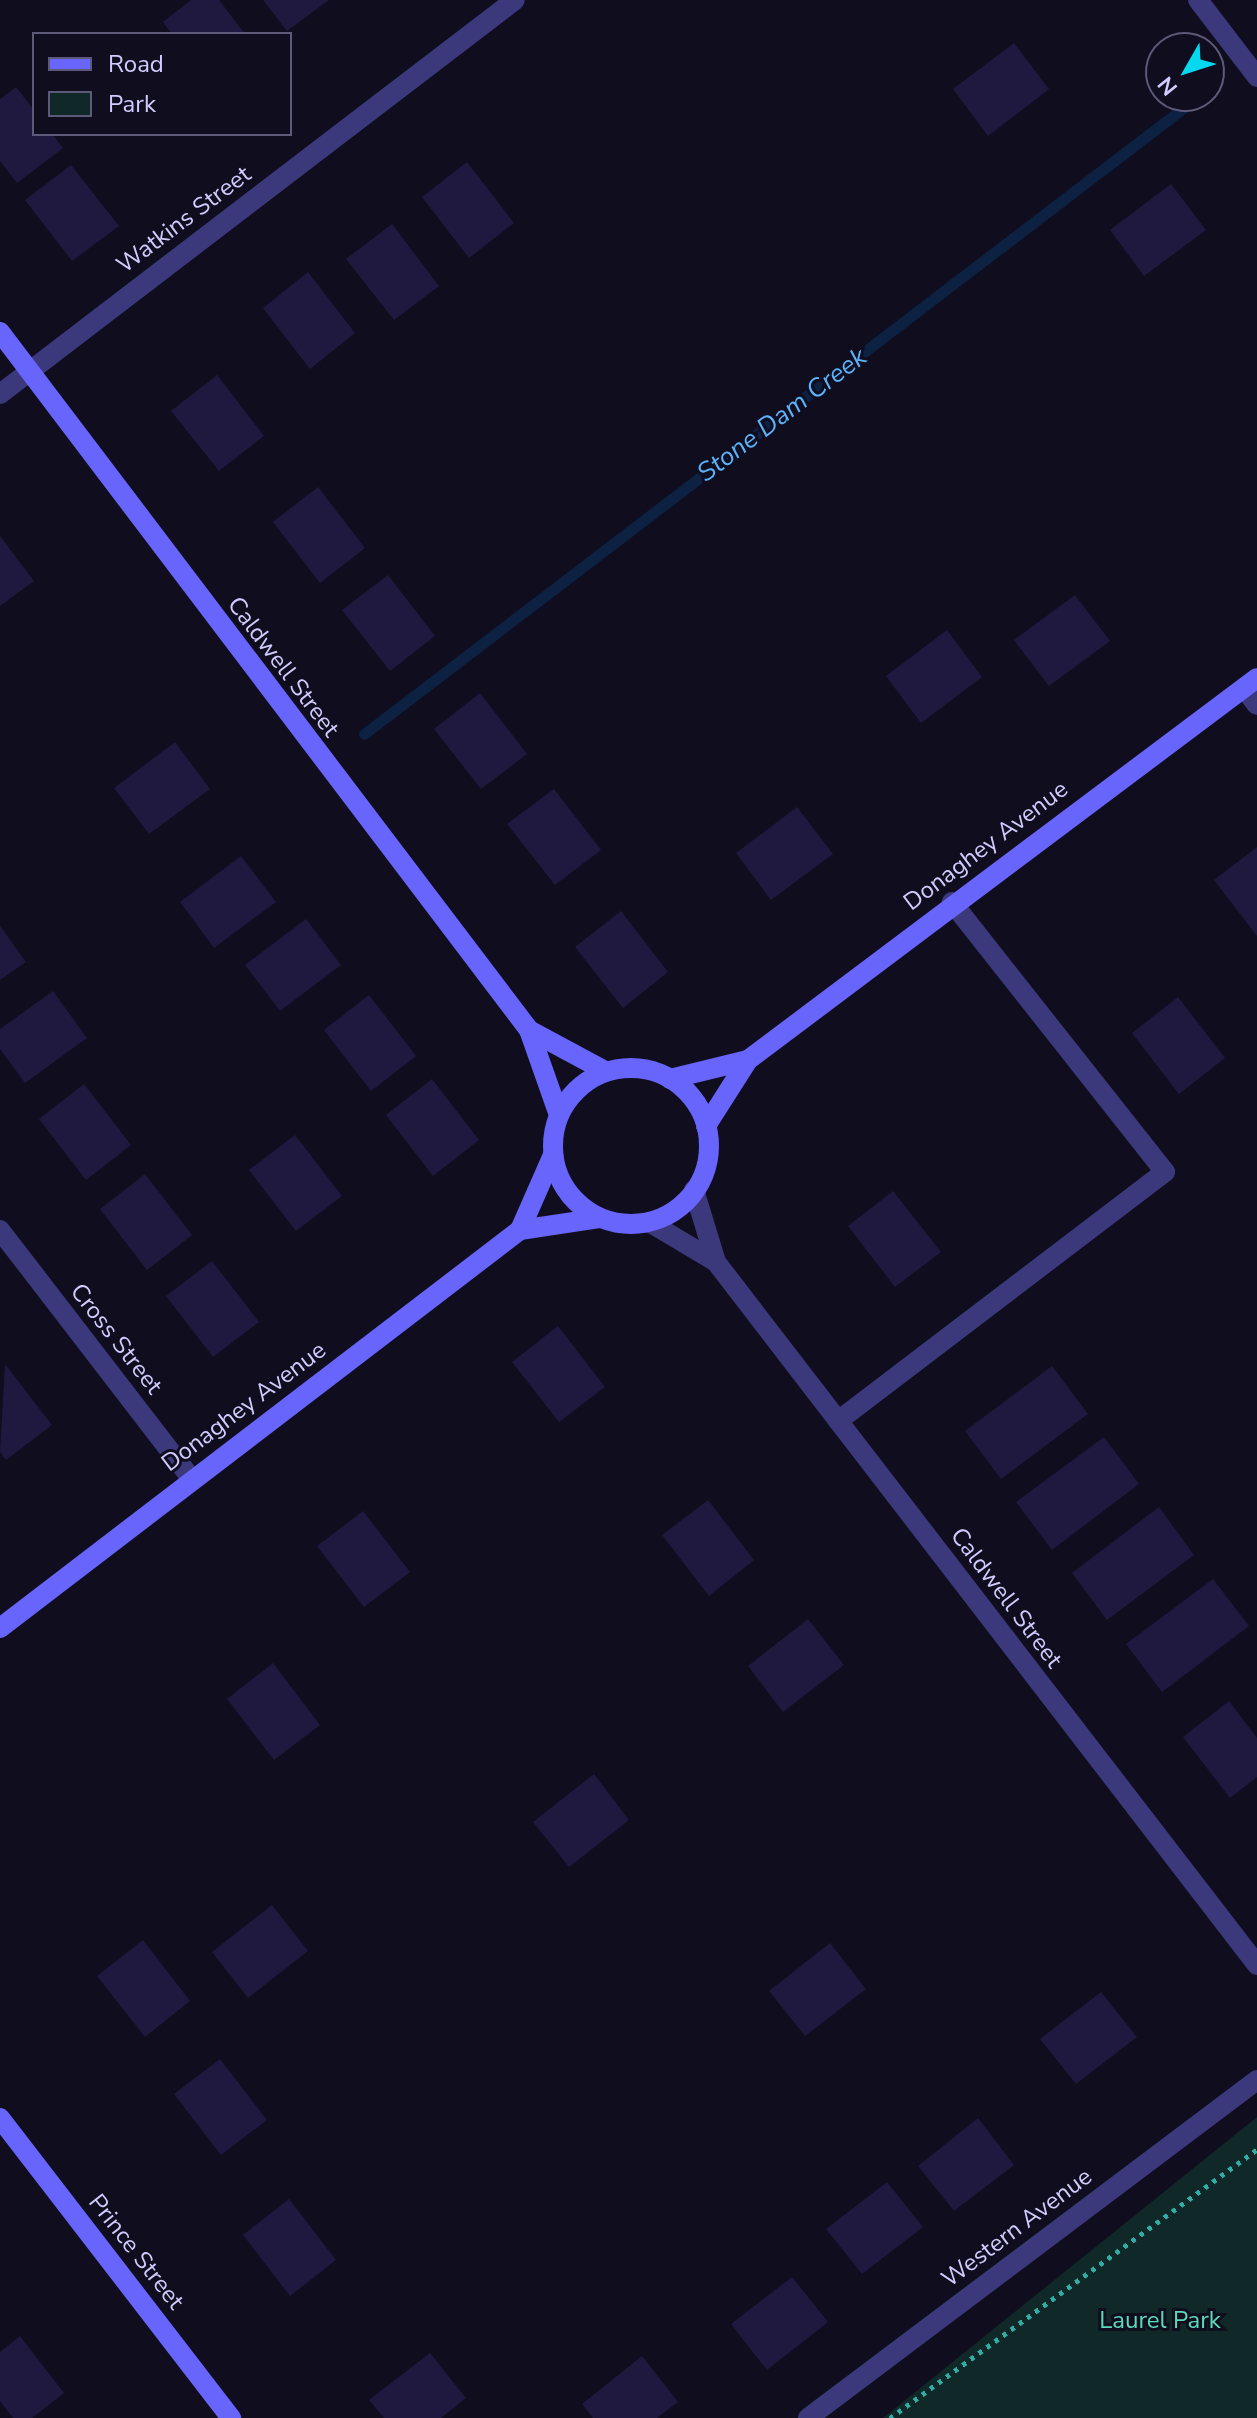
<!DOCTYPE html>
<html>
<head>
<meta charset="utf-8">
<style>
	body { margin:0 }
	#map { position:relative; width:1257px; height:2418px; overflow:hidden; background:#0f0d1e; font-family:"Nunito Sans",sans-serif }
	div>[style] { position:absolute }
	.green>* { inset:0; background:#102827 }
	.stream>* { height:11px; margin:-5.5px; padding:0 5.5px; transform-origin:5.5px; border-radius:5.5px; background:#0d2242 }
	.building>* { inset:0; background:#20193f }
	.path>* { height:5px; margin-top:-2.5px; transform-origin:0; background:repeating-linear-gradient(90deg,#30ada4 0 4px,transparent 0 10px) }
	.lane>* { height:20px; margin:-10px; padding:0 10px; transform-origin:10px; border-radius:10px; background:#3b397c }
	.street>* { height:20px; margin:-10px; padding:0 10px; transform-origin:10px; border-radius:10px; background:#3b397c }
	.secondary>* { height:20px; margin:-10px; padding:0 10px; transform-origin:10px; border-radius:10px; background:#6765fb }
	.secondary>.ring { margin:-10px; padding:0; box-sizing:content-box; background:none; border:20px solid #6765fb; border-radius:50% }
	span { translate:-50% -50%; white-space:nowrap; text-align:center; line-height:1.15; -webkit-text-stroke:6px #0f0d1e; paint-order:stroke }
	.street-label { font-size:24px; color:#d1cbfe }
	.park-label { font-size:24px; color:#5adbba }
	.water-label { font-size:26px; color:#5cb3fb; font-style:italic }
	.legend { position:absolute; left:32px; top:32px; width:260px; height:104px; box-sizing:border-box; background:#0f0d1e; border:2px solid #5d5978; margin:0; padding:10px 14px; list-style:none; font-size:24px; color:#d1cbfe }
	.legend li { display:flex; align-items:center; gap:16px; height:40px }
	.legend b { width:40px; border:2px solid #5d5978 }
	.north { position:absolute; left:1145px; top:32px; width:80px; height:80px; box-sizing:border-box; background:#0f0d1e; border:2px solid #5d5978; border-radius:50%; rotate:231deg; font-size:22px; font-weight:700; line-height:32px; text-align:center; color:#d1cbfe }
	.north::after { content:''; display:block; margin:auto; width:28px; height:36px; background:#06d9ef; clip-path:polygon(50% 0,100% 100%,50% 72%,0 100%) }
</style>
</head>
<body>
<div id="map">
	<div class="green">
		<i style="clip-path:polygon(1257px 2117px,1257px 2418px,883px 2418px)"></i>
	</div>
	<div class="stream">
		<i style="left:1209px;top:89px;width:8px;rotate:-40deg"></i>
		<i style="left:364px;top:734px;width:1051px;rotate:-37.38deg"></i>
	</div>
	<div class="building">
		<i style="clip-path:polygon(191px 0,219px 0,245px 34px,172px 34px,163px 22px)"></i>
		<i style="clip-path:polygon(263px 0,329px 0,287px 31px)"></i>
		<i style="clip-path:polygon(1014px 43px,1049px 89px,988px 136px,953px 89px)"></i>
		<i style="clip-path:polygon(16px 87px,34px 110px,34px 134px,52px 134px,63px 148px,17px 183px,0 161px,0 99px)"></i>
		<i style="clip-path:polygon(467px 162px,514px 223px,469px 258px,422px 197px)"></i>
		<i style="clip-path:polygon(71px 165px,119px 226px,72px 261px,25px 200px)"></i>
		<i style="clip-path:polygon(1171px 184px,1206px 230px,1144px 276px,1110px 230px)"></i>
		<i style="clip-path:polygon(392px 224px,439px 286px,394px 320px,346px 259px)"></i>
		<i style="clip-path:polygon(308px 272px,355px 333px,310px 369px,263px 308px)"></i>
		<i style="clip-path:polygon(217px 375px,264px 436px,219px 471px,171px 411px)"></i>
		<i style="clip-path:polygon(318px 487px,365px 548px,320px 583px,273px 522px)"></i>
		<i style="clip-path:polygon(0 536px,34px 581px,0 606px)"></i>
		<i style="clip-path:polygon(388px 575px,435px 636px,390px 671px,342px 610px)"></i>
		<i style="clip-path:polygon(1075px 595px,1110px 641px,1049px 686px,1014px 640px)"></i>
		<i style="clip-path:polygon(947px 630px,982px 677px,921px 723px,886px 676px)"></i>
		<i style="clip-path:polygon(480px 693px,527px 754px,481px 789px,434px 729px)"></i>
		<i style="clip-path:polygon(175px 742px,210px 789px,149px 834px,114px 788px)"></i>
		<i style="clip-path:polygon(554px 789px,601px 850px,555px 885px,507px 824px)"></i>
		<i style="clip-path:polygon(797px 807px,833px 854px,771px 900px,736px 853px)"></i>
		<i style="clip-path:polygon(1257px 847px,1257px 936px,1214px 880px)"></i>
		<i style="clip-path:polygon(241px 856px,276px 902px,214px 948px,180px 902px)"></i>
		<i style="clip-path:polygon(621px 911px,668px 972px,623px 1008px,575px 947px)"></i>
		<i style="clip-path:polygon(306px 919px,341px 965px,280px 1011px,245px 965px)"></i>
		<i style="clip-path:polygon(0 926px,26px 962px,0 980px)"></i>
		<i style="clip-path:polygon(53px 991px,87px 1038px,25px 1083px,0 1049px,0 1029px)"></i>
		<i style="clip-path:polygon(369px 995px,416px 1056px,371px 1091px,324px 1030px)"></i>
		<i style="clip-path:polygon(1178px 997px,1225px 1058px,1179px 1094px,1132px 1033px)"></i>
		<i style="clip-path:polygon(432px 1079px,479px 1140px,433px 1176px,386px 1115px)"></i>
		<i style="clip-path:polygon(84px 1084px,131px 1145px,86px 1180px,39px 1119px)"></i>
		<i style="clip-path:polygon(295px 1135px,342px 1196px,296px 1231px,249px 1170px)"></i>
		<i style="clip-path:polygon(145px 1174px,192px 1235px,147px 1270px,100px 1209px)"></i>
		<i style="clip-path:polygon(893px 1191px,941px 1252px,895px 1287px,848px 1226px)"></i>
		<i style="clip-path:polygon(212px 1261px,259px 1322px,213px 1357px,166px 1296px)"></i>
		<i style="clip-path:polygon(558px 1326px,605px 1387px,559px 1422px,512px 1362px)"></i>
		<i style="clip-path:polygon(5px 1364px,52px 1425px,6px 1460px,0 1452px)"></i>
		<i style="clip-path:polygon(1052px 1366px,1088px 1414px,1001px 1479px,965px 1431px)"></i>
		<i style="clip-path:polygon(1104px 1437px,1139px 1484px,1052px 1550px,1016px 1502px)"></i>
		<i style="clip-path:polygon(708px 1500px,754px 1560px,709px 1596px,662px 1535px)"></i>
		<i style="clip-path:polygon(1159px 1507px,1194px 1555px,1107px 1620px,1072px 1573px)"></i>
		<i style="clip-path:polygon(363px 1511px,410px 1572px,364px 1607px,317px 1546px)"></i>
		<i style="clip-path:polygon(1213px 1579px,1249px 1626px,1162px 1692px,1126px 1644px)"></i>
		<i style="clip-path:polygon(808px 1619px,844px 1665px,783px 1712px,748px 1666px)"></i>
		<i style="clip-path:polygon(273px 1663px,320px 1725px,274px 1760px,227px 1699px)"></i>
		<i style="clip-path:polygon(1229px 1701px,1257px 1738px,1257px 1777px,1230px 1798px,1183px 1737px)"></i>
		<i style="clip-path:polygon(594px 1774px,629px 1820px,569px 1867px,533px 1822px)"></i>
		<i style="clip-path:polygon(272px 1905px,308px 1951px,248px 1998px,212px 1952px)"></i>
		<i style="clip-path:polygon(143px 1940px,190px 2001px,145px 2037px,97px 1976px)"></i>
		<i style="clip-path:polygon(830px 1943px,866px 1989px,805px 2036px,769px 1991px)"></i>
		<i style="clip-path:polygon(1101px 1992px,1137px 2037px,1076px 2084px,1040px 2039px)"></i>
		<i style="clip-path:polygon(220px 2059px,267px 2120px,221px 2155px,174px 2094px)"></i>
		<i style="clip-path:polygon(978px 2118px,1014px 2165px,954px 2211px,918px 2166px)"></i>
		<i style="clip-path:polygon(887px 2182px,923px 2227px,862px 2274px,826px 2229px)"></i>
		<i style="clip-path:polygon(289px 2199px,336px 2260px,290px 2296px,243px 2235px)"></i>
		<i style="clip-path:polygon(792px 2277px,828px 2322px,767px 2370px,731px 2324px)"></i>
		<i style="clip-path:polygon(20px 2336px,64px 2393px,32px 2418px,13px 2418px,0 2401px,0 2352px)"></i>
		<i style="clip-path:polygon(430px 2353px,466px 2398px,441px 2418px,384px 2418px,369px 2400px)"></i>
		<i style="clip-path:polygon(642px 2356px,678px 2402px,657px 2418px,593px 2418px,582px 2404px)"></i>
	</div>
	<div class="path">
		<i style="left:890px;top:2418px;width:455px;rotate:-36.2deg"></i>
	</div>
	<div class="lane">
		<i style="left:1244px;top:688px;width:21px;rotate:53deg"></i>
		<i style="left:838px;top:1421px;width:411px;rotate:-37.3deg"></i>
		<i style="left:1165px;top:1172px;width:344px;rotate:-128.3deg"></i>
	</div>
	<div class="street">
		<i style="left:1198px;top:0;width:97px;rotate:52.5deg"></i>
		<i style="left:0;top:394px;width:648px;rotate:-37.42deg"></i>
		<i style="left:694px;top:1190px;width:75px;rotate:73deg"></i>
		<i style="left:716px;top:1262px;width:887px;rotate:52.42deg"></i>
		<i style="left:649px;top:1222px;width:78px;rotate:30.8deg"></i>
		<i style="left:0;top:1230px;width:314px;rotate:52.4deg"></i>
		<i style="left:808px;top:2418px;width:562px;rotate:-36.97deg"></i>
	</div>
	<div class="secondary">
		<i style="left:0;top:332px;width:876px;rotate:52.84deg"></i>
		<i style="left:529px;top:1030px;width:90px;rotate:70.6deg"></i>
		<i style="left:529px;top:1030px;width:86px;rotate:28.3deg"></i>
		<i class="ring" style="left:553px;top:1068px;width:136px;height:136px"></i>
		<i style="left:670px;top:1079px;width:80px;rotate:-13.7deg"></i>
		<i style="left:706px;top:1126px;width:78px;rotate:-57.5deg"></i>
		<i style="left:748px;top:1060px;width:636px;rotate:-36.89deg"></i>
		<i style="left:520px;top:1230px;width:82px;rotate:-66.3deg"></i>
		<i style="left:0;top:1628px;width:655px;rotate:-37.43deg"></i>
		<i style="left:520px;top:1230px;width:80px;rotate:-8.6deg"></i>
		<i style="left:0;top:2118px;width:379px;rotate:52.4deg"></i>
	</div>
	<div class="street-label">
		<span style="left:184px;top:220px;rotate:-37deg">Watkins Street</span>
		<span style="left:283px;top:667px;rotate:53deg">Caldwell Street</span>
		<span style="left:986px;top:846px;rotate:-37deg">Donaghey Avenue</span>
		<span style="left:116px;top:1339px;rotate:52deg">Cross Street</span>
		<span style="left:244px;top:1407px;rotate:-37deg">Donaghey Avenue</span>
		<span style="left:1006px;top:1598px;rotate:53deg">Caldwell Street</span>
		<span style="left:1017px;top:2228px;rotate:-37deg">Western Avenue</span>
		<span style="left:136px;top:2252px;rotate:52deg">Prince Street</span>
	</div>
	<div class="park-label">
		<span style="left:1160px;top:2321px">Laurel Park</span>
	</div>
	<div class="water-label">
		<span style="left:782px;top:415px;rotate:-37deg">Stone Dam Creek</span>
	</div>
	<ul class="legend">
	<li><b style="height:10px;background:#6765fb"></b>Road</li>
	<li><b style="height:22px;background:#102827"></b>Park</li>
	</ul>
	<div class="north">N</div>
</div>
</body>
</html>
